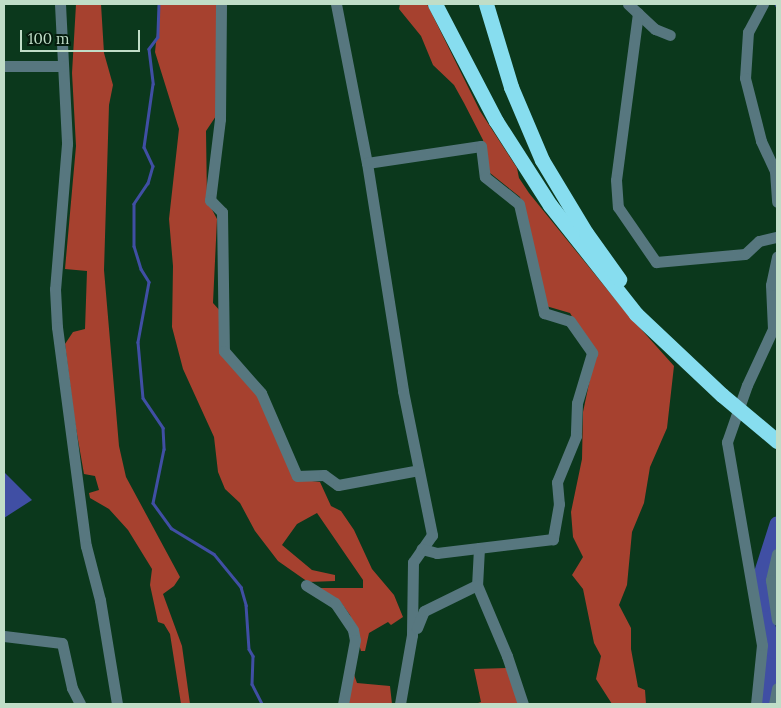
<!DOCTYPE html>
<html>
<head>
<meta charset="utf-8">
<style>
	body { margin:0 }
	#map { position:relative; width:781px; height:708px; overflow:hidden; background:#0b381c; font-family:Lora,serif }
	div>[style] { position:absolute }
	.forest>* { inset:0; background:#a6412f }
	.water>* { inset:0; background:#404fa4 }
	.stream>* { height:2.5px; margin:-1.25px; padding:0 1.25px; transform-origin:1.25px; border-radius:1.25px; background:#404fa4 }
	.river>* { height:14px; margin:-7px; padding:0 7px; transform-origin:7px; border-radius:7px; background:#404fa4 }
	.minor>* { height:11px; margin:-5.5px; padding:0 5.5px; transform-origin:5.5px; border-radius:5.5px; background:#57777f }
	.highway>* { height:15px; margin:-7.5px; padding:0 7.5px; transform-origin:7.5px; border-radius:7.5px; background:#87ddef }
	.highway-bridge>* { height:15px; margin:-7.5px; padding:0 7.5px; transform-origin:7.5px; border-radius:7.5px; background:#87ddef }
	span { translate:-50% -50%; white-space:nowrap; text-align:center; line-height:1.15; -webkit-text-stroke:4px #051c0d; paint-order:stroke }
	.frame { position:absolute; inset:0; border:5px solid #c0ddc7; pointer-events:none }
	.scale { position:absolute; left:20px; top:30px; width:120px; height:22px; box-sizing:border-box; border:2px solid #c0ddc7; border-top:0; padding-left:6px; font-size:15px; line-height:18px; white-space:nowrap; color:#c0ddc7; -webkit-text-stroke:4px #051c0d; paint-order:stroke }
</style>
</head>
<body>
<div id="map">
	<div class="forest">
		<i style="clip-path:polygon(76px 4px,101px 4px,104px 53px,113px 85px,109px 105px,104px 270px,119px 446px,126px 477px,180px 577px,174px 586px,163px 594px,182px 646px,190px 704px,181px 704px,170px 634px,164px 624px,158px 622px,150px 585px,152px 569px,128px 530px,109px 509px,90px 498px,89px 493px,99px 490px,95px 476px,84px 474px,74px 417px,65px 344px,73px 332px,85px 329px,87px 271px,65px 269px,76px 146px,72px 73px)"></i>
		<i style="clip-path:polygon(160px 4px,217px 4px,216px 116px,206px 131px,207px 200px,217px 219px,213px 303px,221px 312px,220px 351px,259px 398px,295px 479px,320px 482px,331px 506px,341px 511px,354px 530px,372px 569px,394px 595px,403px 617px,391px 625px,388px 622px,369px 633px,365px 651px,361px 651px,350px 615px,339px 600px,315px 588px,363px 588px,363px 580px,317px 513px,297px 524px,282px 545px,312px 570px,335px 575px,335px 581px,308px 582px,278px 561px,255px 531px,240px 503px,225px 489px,218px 472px,214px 437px,183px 369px,172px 327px,173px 266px,169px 219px,179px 129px,155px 52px)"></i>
		<i style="clip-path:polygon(400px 4px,427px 4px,480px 111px,517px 168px,519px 178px,529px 193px,623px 309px,674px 366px,667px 428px,650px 467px,644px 503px,632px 532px,627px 585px,619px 605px,631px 628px,631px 649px,638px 687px,645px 690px,646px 704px,612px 704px,596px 679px,601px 656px,594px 643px,583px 589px,572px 575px,583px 557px,573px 537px,571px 512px,582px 459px,583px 412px,595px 355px,570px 313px,546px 306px,520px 197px,490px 173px,483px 140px,464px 103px,454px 85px,433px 65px,421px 36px,399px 9px)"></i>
		<i style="clip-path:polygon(507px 668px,519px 704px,475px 704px,481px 702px,474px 669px)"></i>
		<i style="clip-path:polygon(352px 669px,357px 683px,390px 686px,392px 704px,344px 704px)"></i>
	</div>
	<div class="water">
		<i style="clip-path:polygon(4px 472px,32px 500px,4px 518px)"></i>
	</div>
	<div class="stream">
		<i style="left:159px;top:4px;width:33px;rotate:92deg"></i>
		<i style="left:158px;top:37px;width:15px;rotate:127deg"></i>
		<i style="left:149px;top:49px;width:35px;rotate:83deg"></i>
		<i style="left:153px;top:84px;width:64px;rotate:98.1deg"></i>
		<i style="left:144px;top:147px;width:21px;rotate:65deg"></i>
		<i style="left:153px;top:166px;width:18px;rotate:106deg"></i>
		<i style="left:148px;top:183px;width:25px;rotate:124deg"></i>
		<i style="left:134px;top:204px;width:42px;rotate:90deg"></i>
		<i style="left:134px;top:246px;width:24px;rotate:73deg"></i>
		<i style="left:141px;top:269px;width:15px;rotate:58deg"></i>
		<i style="left:149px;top:282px;width:61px;rotate:100.4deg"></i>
		<i style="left:138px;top:342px;width:56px;rotate:84.9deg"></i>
		<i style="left:143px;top:398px;width:36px;rotate:56deg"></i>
		<i style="left:163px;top:428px;width:21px;rotate:87deg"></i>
		<i style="left:164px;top:449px;width:55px;rotate:101.5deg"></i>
		<i style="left:153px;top:503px;width:31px;rotate:54deg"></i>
		<i style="left:171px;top:528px;width:50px;rotate:31.2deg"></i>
		<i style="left:214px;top:554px;width:43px;rotate:50.7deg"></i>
		<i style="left:241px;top:587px;width:19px;rotate:74deg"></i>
		<i style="left:246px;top:605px;width:44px;rotate:86.1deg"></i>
		<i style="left:249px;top:649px;width:8px;rotate:60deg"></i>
		<i style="left:253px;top:656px;width:28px;rotate:92deg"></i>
		<i style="left:252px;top:684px;width:22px;rotate:63deg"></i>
		<i style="left:776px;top:4px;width:2px;rotate:63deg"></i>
	</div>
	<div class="river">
		<i style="left:766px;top:704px;width:53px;rotate:-81.3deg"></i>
		<i style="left:774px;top:652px;width:48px;rotate:-102deg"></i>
		<i style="left:764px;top:605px;width:32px;rotate:-95deg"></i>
		<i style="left:761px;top:573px;width:52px;rotate:-72.3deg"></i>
	</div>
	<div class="minor">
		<i style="left:60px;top:4px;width:140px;rotate:87.1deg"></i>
		<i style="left:67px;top:144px;width:145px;rotate:94.7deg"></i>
		<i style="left:55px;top:289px;width:38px;rotate:87deg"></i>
		<i style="left:57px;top:327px;width:221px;rotate:82.5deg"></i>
		<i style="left:86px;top:546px;width:56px;rotate:75.5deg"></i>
		<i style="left:100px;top:600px;width:105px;rotate:80.7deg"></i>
		<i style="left:221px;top:4px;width:115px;rotate:90.5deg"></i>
		<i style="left:220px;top:119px;width:82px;rotate:97deg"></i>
		<i style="left:210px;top:200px;width:17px;rotate:45deg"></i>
		<i style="left:222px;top:212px;width:139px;rotate:89.2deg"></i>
		<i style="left:224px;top:351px;width:56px;rotate:48.6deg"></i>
		<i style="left:261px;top:393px;width:90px;rotate:66.6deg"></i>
		<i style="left:297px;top:476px;width:27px;rotate:-2deg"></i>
		<i style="left:324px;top:475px;width:17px;rotate:36deg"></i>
		<i style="left:338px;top:485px;width:82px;rotate:-10.5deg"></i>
		<i style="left:336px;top:4px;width:162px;rotate:79deg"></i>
		<i style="left:367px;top:163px;width:231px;rotate:81deg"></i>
		<i style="left:403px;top:391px;width:147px;rotate:78.6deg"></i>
		<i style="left:432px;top:535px;width:33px;rotate:125deg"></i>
		<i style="left:413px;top:562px;width:73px;rotate:90.8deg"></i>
		<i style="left:412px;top:635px;width:70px;rotate:99.9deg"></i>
		<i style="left:628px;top:4px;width:37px;rotate:43deg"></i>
		<i style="left:655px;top:29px;width:16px;rotate:22deg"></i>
		<i style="left:763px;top:4px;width:32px;rotate:118deg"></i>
		<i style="left:748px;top:32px;width:46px;rotate:93.7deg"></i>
		<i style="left:745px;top:78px;width:65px;rotate:75.7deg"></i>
		<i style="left:761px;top:141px;width:33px;rotate:65deg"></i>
		<i style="left:775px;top:171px;width:31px;rotate:86deg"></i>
		<i style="left:638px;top:13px;width:168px;rotate:97.5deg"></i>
		<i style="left:616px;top:180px;width:27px;rotate:86deg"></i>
		<i style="left:618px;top:207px;width:67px;rotate:55.4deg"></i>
		<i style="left:656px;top:262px;width:89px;rotate:-5.1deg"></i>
		<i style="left:745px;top:254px;width:19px;rotate:-43deg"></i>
		<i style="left:759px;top:241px;width:18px;rotate:-13deg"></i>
		<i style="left:4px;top:66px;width:58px"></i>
		<i style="left:367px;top:163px;width:115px;rotate:-8.5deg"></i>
		<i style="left:481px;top:146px;width:31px;rotate:83deg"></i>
		<i style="left:485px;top:177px;width:43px;rotate:38.5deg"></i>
		<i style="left:519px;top:204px;width:112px;rotate:77.1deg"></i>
		<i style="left:544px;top:313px;width:27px;rotate:17deg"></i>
		<i style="left:570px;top:321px;width:39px;rotate:55deg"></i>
		<i style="left:592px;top:353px;width:52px;rotate:106.7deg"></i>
		<i style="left:577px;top:403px;width:33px;rotate:92deg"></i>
		<i style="left:576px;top:436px;width:50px;rotate:112.4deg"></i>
		<i style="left:557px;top:482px;width:22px;rotate:85deg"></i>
		<i style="left:559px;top:504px;width:36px;rotate:100deg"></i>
		<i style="left:553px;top:539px;width:117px;rotate:173.1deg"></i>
		<i style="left:437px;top:553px;width:16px;rotate:-165deg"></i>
		<i style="left:479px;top:548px;width:37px;rotate:93deg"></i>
		<i style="left:477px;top:585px;width:77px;rotate:67.1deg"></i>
		<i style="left:507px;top:656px;width:51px;rotate:71.6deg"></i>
		<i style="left:777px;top:554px;width:27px;rotate:103deg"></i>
		<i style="left:771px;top:580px;width:40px;rotate:81.5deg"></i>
		<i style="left:306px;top:585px;width:34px;rotate:32deg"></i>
		<i style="left:335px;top:603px;width:32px;rotate:56deg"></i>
		<i style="left:353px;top:630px;width:10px;rotate:79deg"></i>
		<i style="left:355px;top:640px;width:65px;rotate:100.6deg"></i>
		<i style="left:417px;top:628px;width:18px;rotate:-68deg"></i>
		<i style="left:424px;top:611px;width:59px;rotate:-26.1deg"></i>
		<i style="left:4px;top:636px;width:58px;rotate:6.9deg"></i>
		<i style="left:62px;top:643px;width:46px;rotate:77.5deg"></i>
		<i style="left:72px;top:688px;width:18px;rotate:63deg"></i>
		<i style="left:756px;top:704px;width:59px;rotate:-84.2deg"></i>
		<i style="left:762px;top:645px;width:206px;rotate:-99.8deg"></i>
		<i style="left:727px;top:442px;width:60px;rotate:-70.7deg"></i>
		<i style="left:747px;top:385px;width:62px;rotate:-65.1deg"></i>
		<i style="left:773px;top:329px;width:44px;rotate:-92.6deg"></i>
		<i style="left:771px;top:285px;width:29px;rotate:-78deg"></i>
		<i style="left:774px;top:704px;width:16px;rotate:-79deg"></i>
	</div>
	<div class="highway">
		<i style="left:435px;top:4px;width:132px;rotate:62.5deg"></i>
		<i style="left:496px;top:121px;width:100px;rotate:57.3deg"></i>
		<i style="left:550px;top:205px;width:139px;rotate:51.7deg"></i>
		<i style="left:636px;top:314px;width:118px;rotate:43.3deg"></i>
		<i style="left:486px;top:4px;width:87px;rotate:73.2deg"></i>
		<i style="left:511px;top:87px;width:79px;rotate:67deg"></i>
		<i style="left:542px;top:160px;width:85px;rotate:58.9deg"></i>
		<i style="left:586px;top:233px;width:57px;rotate:54.3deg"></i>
	</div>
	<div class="highway-bridge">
		<i style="left:722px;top:395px;width:72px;rotate:39.9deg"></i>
	</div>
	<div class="frame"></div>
	<div class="scale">100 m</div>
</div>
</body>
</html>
